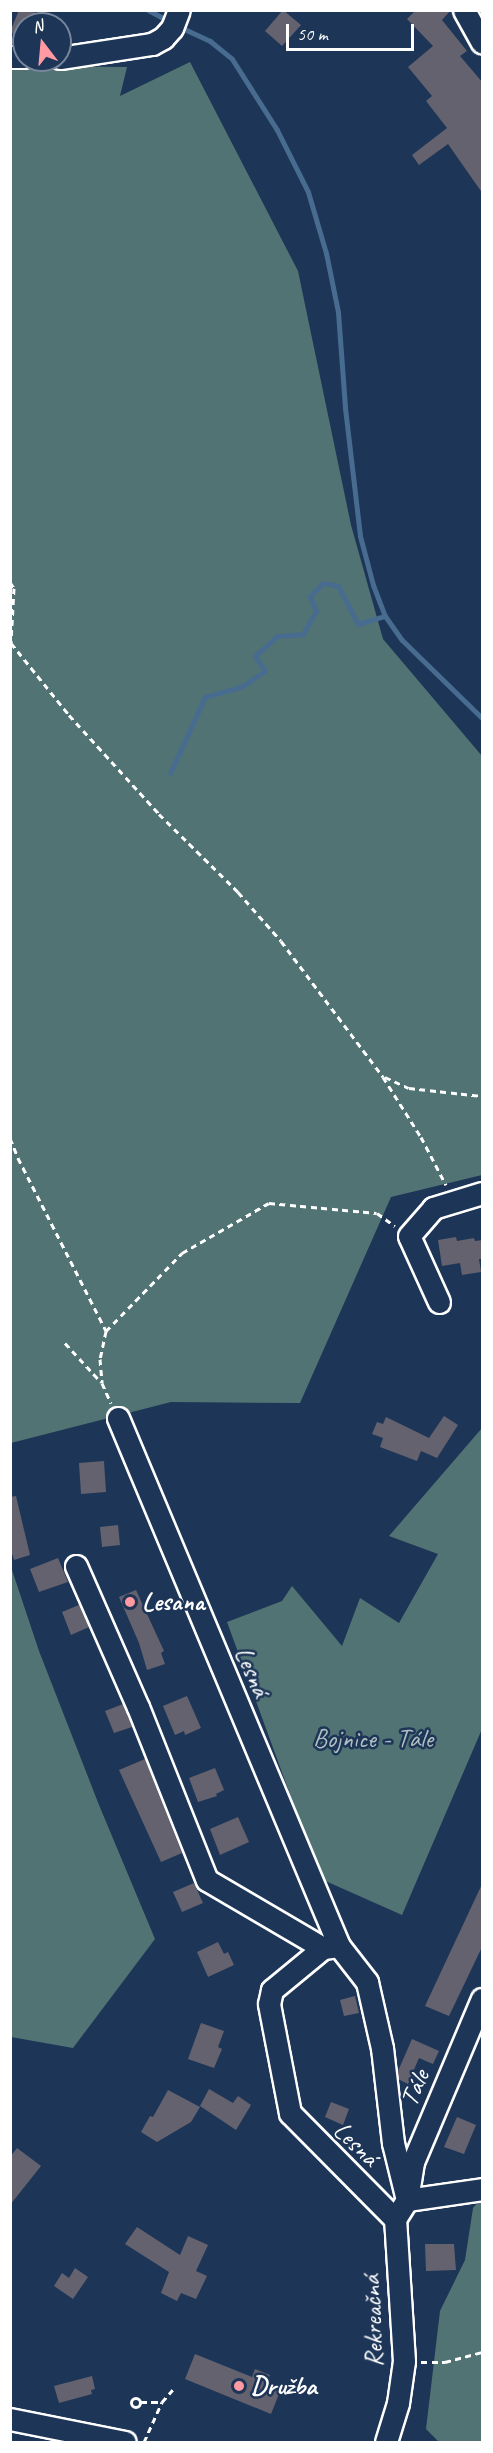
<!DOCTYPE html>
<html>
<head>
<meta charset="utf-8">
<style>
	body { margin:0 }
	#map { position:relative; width:493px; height:2453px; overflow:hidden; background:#1d3557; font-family:Caveat,sans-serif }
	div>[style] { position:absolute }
	.green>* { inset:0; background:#527373 }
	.stream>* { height:5px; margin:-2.5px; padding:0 2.5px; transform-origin:2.5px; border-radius:2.5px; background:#486c8f }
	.building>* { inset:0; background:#65626f }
	.path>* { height:3px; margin-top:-1.5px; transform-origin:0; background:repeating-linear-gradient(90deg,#fff 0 6px,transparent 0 10.5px) }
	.path>.ring { margin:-1.5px; padding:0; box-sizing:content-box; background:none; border:3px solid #fff; border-radius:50% }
	.roads { filter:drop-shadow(2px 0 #fff) drop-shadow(-2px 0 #fff) drop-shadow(0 2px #fff) drop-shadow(0 -2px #fff) }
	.minor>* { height:21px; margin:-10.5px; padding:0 10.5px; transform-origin:10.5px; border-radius:10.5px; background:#1d3557 }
	.dots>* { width:16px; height:16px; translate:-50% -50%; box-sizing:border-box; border:3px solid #1d3557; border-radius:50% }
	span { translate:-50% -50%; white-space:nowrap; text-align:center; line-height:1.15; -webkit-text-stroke:5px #1d3557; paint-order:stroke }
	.poi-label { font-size:26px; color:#fff; font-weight:700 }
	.left { translate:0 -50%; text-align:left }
	.street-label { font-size:26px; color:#fff }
	.park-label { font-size:26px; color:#b1c0c0 }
	.frame { position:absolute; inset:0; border:12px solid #fff; pointer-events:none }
	.north { position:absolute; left:12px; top:12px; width:60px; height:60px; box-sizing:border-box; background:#1d3557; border:2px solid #77869a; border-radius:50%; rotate:344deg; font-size:16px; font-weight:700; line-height:24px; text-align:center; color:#fff }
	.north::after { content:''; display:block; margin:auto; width:21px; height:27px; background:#ff9aa2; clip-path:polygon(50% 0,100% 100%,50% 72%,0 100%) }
	.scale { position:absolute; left:286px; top:24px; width:128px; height:27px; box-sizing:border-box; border:3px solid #fff; border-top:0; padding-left:8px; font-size:18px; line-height:21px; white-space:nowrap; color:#fff; -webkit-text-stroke:4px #1d3557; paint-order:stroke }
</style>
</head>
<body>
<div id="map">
	<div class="green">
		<i style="clip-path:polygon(190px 62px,298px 271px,351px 525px,383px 639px,482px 756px,482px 1175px,391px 1197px,300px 1403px,171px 1402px,11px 1443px,11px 66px,127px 67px,120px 96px)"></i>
		<i style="clip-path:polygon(482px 1428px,482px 1729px,402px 1915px,321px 1879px,227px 1622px,282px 1601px,292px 1586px,342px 1646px,360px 1598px,399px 1623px,438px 1554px,389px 1536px)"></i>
		<i style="clip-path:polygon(10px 1564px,39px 1651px,99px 1805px,155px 1939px,73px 2048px,11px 2037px)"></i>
		<i style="clip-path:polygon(482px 2198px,482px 2442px,439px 2442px,426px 2429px,440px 2311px,465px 2260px,473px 2208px)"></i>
	</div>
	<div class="stream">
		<i style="left:148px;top:10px;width:19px;rotate:28deg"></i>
		<i style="left:182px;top:28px;width:31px;rotate:25deg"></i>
		<i style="left:210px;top:41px;width:28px;rotate:39deg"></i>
		<i style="left:232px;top:59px;width:84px;rotate:57.6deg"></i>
		<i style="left:277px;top:130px;width:69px;rotate:63.4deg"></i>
		<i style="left:308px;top:192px;width:64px;rotate:73.6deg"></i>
		<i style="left:326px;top:253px;width:60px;rotate:78.5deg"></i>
		<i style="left:338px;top:312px;width:96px;rotate:85.8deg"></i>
		<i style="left:345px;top:408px;width:129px;rotate:83.3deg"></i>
		<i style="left:360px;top:536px;width:51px;rotate:75.1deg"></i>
		<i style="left:373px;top:585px;width:33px;rotate:69deg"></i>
		<i style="left:385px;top:616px;width:29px;rotate:55deg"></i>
		<i style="left:402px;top:640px;width:112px;rotate:44.3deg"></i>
		<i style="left:170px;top:773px;width:84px;rotate:-65.3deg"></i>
		<i style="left:205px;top:697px;width:37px;rotate:-16deg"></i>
		<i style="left:241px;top:687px;width:29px;rotate:-34deg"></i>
		<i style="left:265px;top:671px;width:18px;rotate:-124deg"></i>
		<i style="left:255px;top:656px;width:30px;rotate:-42deg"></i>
		<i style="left:277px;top:636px;width:26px;rotate:-4deg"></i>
		<i style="left:303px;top:634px;width:26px;rotate:-61deg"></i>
		<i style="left:316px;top:611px;width:16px;rotate:-112deg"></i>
		<i style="left:310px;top:596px;width:18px;rotate:-45deg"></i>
		<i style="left:323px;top:583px;width:15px;rotate:11deg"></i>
		<i style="left:338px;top:586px;width:43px;rotate:62.2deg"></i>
		<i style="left:358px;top:624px;width:28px;rotate:-17deg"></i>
	</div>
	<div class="building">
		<i style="clip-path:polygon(19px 10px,30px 10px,57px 24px,24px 24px,24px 39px,10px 32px)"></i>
		<i style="clip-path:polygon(283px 10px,301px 25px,282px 46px,265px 31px)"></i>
		<i style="clip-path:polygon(416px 10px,451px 10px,442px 20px,467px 51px,460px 56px,483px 83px,483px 194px,448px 144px,419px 165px,412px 155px,447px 128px,426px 101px,432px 96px,408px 67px,433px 46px,407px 19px)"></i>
		<i style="clip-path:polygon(456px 1237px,457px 1241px,474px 1238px,475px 1241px,483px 1240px,483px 1259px,479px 1259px,481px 1272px,462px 1275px,460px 1263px,442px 1266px,438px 1240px)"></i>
		<i style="clip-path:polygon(444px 1416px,458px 1425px,437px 1458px,421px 1451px,417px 1461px,380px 1447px,383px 1438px,372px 1434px,377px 1422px,383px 1424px,386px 1417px,429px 1438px)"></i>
		<i style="clip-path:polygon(104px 1461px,106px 1492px,81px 1494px,79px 1463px)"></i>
		<i style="clip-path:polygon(16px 1496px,30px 1555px,14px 1560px,10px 1547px,10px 1497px)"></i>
		<i style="clip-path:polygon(118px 1525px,120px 1545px,102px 1547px,100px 1527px)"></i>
		<i style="clip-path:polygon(58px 1558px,68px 1582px,39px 1592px,30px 1569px)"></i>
		<i style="clip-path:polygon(136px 1590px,164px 1651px,161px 1653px,165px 1664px,147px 1670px,139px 1643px,119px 1597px)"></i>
		<i style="clip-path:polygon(79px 1605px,89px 1627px,71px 1635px,62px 1612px)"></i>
		<i style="clip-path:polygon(187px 1696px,201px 1728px,185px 1735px,184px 1731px,175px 1735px,163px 1706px)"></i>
		<i style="clip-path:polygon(123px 1704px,132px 1727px,114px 1733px,105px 1711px)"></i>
		<i style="clip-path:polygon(145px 1759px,182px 1853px,161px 1862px,119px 1770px)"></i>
		<i style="clip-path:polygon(215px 1768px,224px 1790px,216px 1794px,217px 1796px,198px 1802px,189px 1778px)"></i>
		<i style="clip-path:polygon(238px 1817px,249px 1842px,220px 1855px,210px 1829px)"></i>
		<i style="clip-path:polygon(483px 1882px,483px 1945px,449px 2016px,425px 2006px)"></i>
		<i style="clip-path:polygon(194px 1883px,203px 1903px,182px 1912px,173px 1892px)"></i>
		<i style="clip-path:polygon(218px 1942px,224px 1954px,228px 1952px,234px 1965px,208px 1977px,197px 1952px)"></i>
		<i style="clip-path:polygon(355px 1996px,359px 2013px,344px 2016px,340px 2000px)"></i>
		<i style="clip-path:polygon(201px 2023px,224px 2031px,218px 2047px,222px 2049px,214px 2068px,188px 2059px)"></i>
		<i style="clip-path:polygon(412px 2039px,439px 2051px,433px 2064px,419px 2058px,408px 2084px,398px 2079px,398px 2071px)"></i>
		<i style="clip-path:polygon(209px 2089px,233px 2103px,238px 2096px,251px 2105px,236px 2130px,200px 2106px)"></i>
		<i style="clip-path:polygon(168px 2090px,200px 2107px,191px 2122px,157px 2142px,141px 2132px,150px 2116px,153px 2117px)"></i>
		<i style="clip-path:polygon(331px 2102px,349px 2109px,343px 2125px,325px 2117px)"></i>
		<i style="clip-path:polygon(457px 2117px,476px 2125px,464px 2154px,444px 2147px)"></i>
		<i style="clip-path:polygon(17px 2148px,41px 2166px,10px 2205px,10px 2157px)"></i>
		<i style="clip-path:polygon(137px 2227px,180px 2255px,188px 2236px,208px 2245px,196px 2271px,207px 2276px,196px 2299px,181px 2293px,177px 2301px,161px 2293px,169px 2272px,125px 2244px)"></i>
		<i style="clip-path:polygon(425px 2244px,454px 2244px,456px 2270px,426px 2271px)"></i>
		<i style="clip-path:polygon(75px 2268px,88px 2277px,73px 2299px,54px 2286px,62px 2273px,69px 2278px)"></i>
		<i style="clip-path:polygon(195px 2354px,252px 2377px,255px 2369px,270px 2375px,267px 2384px,281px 2389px,271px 2414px,185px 2379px)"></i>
		<i style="clip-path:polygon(92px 2376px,95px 2389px,91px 2390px,92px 2394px,59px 2403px,54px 2386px)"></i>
	</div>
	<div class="path">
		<i style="left:10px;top:582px;width:7px;rotate:56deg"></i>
		<i style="left:14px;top:588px;width:55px;rotate:93.1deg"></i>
		<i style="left:11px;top:643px;width:92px;rotate:51.1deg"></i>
		<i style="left:69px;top:715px;width:134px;rotate:47.7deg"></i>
		<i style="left:159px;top:814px;width:111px;rotate:44.6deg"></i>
		<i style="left:238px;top:892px;width:65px;rotate:48.7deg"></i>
		<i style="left:281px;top:941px;width:170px;rotate:53.1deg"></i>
		<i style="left:383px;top:1077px;width:71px;rotate:57.7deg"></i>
		<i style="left:421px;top:1137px;width:54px;rotate:62.5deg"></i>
		<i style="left:385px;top:1077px;width:26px;rotate:25deg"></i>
		<i style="left:409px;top:1088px;width:73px;rotate:6.3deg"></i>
		<i style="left:10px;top:1138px;width:22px;rotate:68deg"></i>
		<i style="left:18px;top:1158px;width:194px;rotate:63deg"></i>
		<i style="left:106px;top:1331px;width:29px;rotate:102deg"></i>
		<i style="left:100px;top:1359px;width:24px;rotate:85deg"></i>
		<i style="left:102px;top:1383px;width:22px;rotate:66deg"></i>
		<i style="left:106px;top:1331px;width:109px;rotate:-45.7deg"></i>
		<i style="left:182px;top:1253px;width:100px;rotate:-29.9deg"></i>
		<i style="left:269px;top:1203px;width:108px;rotate:5.3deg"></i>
		<i style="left:377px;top:1213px;width:22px;rotate:36deg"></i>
		<i style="left:65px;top:1343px;width:53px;rotate:47.3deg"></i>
		<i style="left:421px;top:2362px;width:24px"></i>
		<i style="left:445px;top:2362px;width:38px;rotate:-15deg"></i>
		<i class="ring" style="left:131.5px;top:2398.5px;width:6px;height:6px"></i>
		<i style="left:141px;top:2402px;width:21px"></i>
		<i style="left:144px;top:2442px;width:44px;rotate:-65.8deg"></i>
		<i style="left:162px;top:2402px;width:20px;rotate:-49deg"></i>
	</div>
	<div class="roads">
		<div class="minor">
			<i style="left:464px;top:10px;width:37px;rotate:61deg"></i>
			<i style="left:10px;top:57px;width:14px"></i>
			<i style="left:60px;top:58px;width:93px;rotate:-8.7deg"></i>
			<i style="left:152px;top:44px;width:13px;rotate:-29deg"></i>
			<i style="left:163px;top:38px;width:13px;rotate:-48deg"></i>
			<i style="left:172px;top:28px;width:19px;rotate:-69deg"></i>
			<i style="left:439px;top:1302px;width:72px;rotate:-114.4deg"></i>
			<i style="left:409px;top:1236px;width:37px;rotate:-49deg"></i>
			<i style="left:433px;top:1208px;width:51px;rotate:-17deg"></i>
			<i style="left:118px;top:1418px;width:572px;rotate:67.29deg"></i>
			<i style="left:339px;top:1946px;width:46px;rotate:52.1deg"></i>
			<i style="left:367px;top:1982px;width:68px;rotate:77.2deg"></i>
			<i style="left:382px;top:2048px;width:96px;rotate:83.4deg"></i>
			<i style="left:393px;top:2143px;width:59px;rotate:76.2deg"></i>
			<i style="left:76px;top:1566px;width:154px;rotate:66.3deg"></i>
			<i style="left:138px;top:1707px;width:186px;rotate:68.3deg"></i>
			<i style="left:207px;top:1880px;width:134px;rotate:30.4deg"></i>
			<i style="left:323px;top:1948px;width:16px;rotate:-7deg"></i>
			<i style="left:323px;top:1948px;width:66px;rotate:140.5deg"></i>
			<i style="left:272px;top:1990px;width:14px;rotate:102deg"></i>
			<i style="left:269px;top:2004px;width:111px;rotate:79.1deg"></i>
			<i style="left:290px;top:2113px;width:149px;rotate:45.3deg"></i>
			<i style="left:407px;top:2200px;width:76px;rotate:-8.3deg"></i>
			<i style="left:10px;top:2419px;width:117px;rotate:11.3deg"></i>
			<i style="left:386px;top:2442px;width:41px;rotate:-72.9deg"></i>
			<i style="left:398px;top:2403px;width:42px;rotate:-81.9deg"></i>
			<i style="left:404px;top:2361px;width:142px;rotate:-93.6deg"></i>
			<i style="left:395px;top:2219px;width:22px;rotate:-58deg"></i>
			<i style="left:407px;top:2200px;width:38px;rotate:-81deg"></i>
			<i style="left:413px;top:2162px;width:177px;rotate:-67.1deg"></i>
		</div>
	</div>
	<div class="dots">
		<i style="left:130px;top:1602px;background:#ff9aa2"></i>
		<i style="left:239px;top:2386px;background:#ff9aa2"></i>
	</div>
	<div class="poi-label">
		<span class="left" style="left:142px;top:1602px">Lesana</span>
		<span class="left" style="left:251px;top:2386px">Družba</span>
	</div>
	<div class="street-label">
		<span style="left:252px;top:1672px;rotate:67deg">Lesná</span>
		<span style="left:415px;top:2088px;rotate:-67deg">Tále</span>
		<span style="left:356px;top:2144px;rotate:44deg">Lesná</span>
		<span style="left:373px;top:2321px;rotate:-92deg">Rekreačná</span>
	</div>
	<div class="park-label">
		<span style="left:373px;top:1739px">Bojnice - Tále</span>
	</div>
	<div class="frame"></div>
	<div class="north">N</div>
	<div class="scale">50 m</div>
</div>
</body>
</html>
